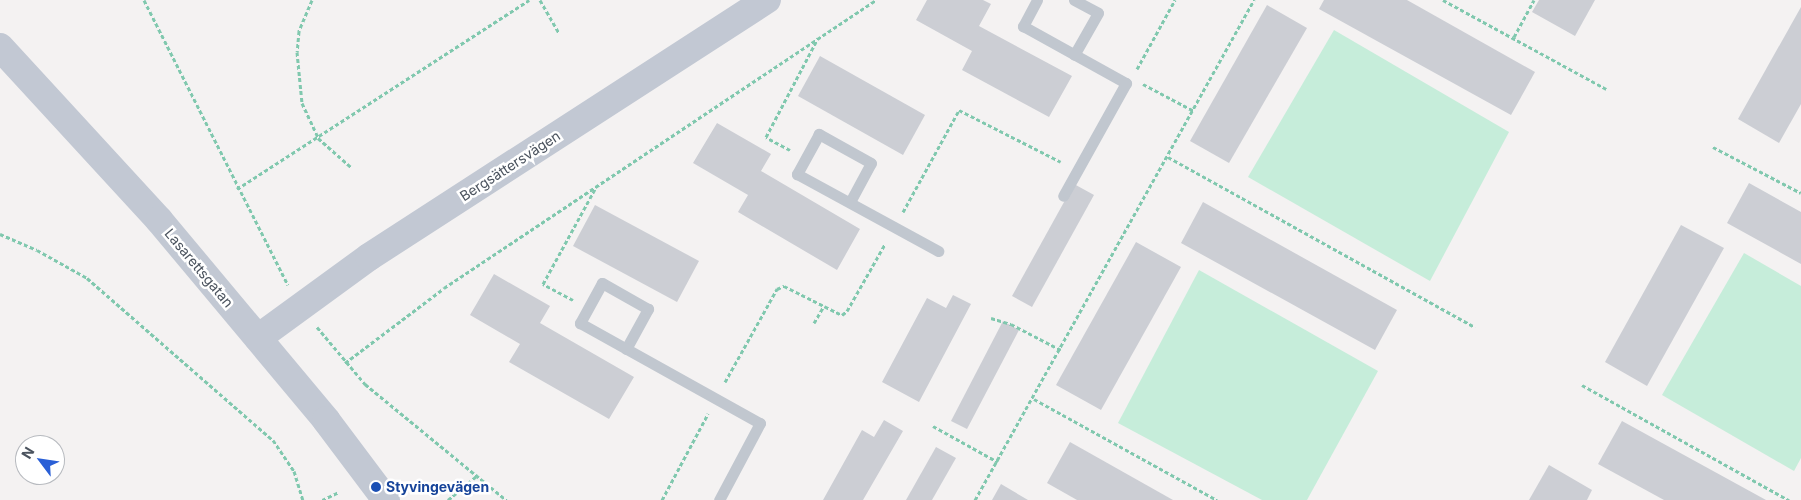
<!DOCTYPE html>
<html>
<head>
<meta charset="utf-8">
<style>
	body { margin:0 }
	#map { position:relative; width:1801px; height:500px; overflow:hidden; background:#f4f2f2; font-family:Inter,sans-serif }
	div>[style] { position:absolute }
	.green>* { inset:0; background:#c6edda }
	.building>* { inset:0; background:#ccced4 }
	.path>* { height:3px; margin-top:-1.5px; transform-origin:0; background:repeating-linear-gradient(90deg,#80c8ae 0 4px,transparent 0 6.5px) }
	.lane>* { height:11px; margin:-5.5px; padding:0 5.5px; transform-origin:5.5px; border-radius:5.5px; background:#c1c7cf }
	.secondary>* { height:28px; margin:-14px; padding:0 14px; transform-origin:14px; border-radius:14px; background:#c2c8d3 }
	.dots>* { width:14px; height:14px; translate:-50% -50%; box-sizing:border-box; border:2px solid #fff; border-radius:50% }
	span { translate:-50% -50%; white-space:nowrap; text-align:center; line-height:1.15; -webkit-text-stroke:5px #fff; paint-order:stroke }
	.street-label { font-size:14px; color:#4b535e }
	.transit-label { font-size:14px; color:#164399; font-weight:700 }
	.left { translate:0 -50%; text-align:left }
	.north { position:absolute; left:15px; top:435px; width:50px; height:50px; box-sizing:border-box; background:#fff; border:1px solid #b7babf; border-radius:50%; rotate:301deg; font-size:14px; font-weight:700; line-height:20px; text-align:center; color:#4b535e }
	.north::after { content:''; display:block; margin:auto; width:18px; height:22px; background:#2a5fd6; clip-path:polygon(50% 0,100% 100%,50% 72%,0 100%) }
</style>
</head>
<body>
<div id="map">
	<div class="green">
		<i style="clip-path:polygon(1334px 30px,1509px 132px,1430px 281px,1248px 177px)"></i>
		<i style="clip-path:polygon(1744px 253px,1801px 286px,1801px 458px,1794px 471px,1662px 395px)"></i>
		<i style="clip-path:polygon(1199px 270px,1378px 371px,1307px 500px,1262px 500px,1118px 423px)"></i>
	</div>
	<div class="building">
		<i style="clip-path:polygon(927px 0,983px 0,991px 4px,979px 26px,1072px 76px,1049px 117px,962px 70px,972px 51px,916px 20px)"></i>
		<i style="clip-path:polygon(1324px 0,1407px 0,1535px 72px,1511px 115px,1319px 9px)"></i>
		<i style="clip-path:polygon(1539px 0,1595px 0,1575px 36px,1532px 12px)"></i>
		<i style="clip-path:polygon(1267px 5px,1307px 28px,1229px 163px,1190px 141px)"></i>
		<i style="clip-path:polygon(1801px 7px,1801px 104px,1779px 143px,1738px 119px)"></i>
		<i style="clip-path:polygon(820px 56px,925px 115px,903px 155px,798px 96px)"></i>
		<i style="clip-path:polygon(717px 123px,771px 154px,761px 171px,860px 229px,837px 270px,738px 212px,748px 195px,693px 163px)"></i>
		<i style="clip-path:polygon(1749px 183px,1801px 212px,1801px 264px,1727px 223px)"></i>
		<i style="clip-path:polygon(1074px 184px,1094px 195px,1032px 307px,1012px 296px)"></i>
		<i style="clip-path:polygon(1203px 202px,1397px 310px,1375px 350px,1181px 243px)"></i>
		<i style="clip-path:polygon(595px 205px,699px 261px,677px 302px,573px 246px)"></i>
		<i style="clip-path:polygon(1681px 225px,1724px 248px,1647px 386px,1605px 362px)"></i>
		<i style="clip-path:polygon(1136px 242px,1181px 267px,1101px 410px,1056px 385px)"></i>
		<i style="clip-path:polygon(494px 274px,550px 306px,540px 323px,634px 377px,609px 419px,509px 362px,520px 344px,470px 315px)"></i>
		<i style="clip-path:polygon(953px 295px,971px 304px,919px 402px,882px 382px,927px 298px,946px 308px)"></i>
		<i style="clip-path:polygon(1003px 321px,1019px 330px,967px 429px,951px 421px)"></i>
		<i style="clip-path:polygon(884px 420px,903px 431px,863px 500px,823px 500px,862px 430px,874px 437px)"></i>
		<i style="clip-path:polygon(1622px 421px,1766px 500px,1664px 500px,1598px 464px)"></i>
		<i style="clip-path:polygon(1070px 442px,1173px 500px,1077px 500px,1047px 483px)"></i>
		<i style="clip-path:polygon(936px 447px,956px 458px,932px 500px,906px 500px)"></i>
		<i style="clip-path:polygon(1549px 465px,1592px 490px,1587px 500px,1529px 500px)"></i>
		<i style="clip-path:polygon(1001px 484px,1028px 500px,992px 500px)"></i>
	</div>
	<div class="path">
		<i style="left:144px;top:0;width:319px;rotate:63.2deg"></i>
		<i style="left:312px;top:0;width:34px;rotate:113deg"></i>
		<i style="left:299px;top:31px;width:21px;rotate:95deg"></i>
		<i style="left:297px;top:52px;width:51px;rotate:84.4deg"></i>
		<i style="left:302px;top:103px;width:38px;rotate:65deg"></i>
		<i style="left:318px;top:138px;width:44px;rotate:41.3deg"></i>
		<i style="left:540px;top:0;width:38px;rotate:60deg"></i>
		<i style="left:1443px;top:0;width:186px;rotate:28.6deg"></i>
		<i style="left:1514px;top:37px;width:42px;rotate:-61.6deg"></i>
		<i style="left:1137px;top:69px;width:79px;rotate:-61.2deg"></i>
		<i style="left:1143px;top:84px;width:58px;rotate:27.9deg"></i>
		<i style="left:1713px;top:147px;width:99px;rotate:27.6deg"></i>
		<i style="left:790px;top:150px;width:27px;rotate:-152deg"></i>
		<i style="left:766px;top:137px;width:112px;rotate:-62.3deg"></i>
		<i style="left:1168px;top:157px;width:351px;rotate:29deg"></i>
		<i style="left:237px;top:189px;width:348px;rotate:-32.9deg"></i>
		<i style="left:903px;top:212px;width:116px;rotate:-61.2deg"></i>
		<i style="left:959px;top:110px;width:114px;rotate:27deg"></i>
		<i style="left:0;top:234px;width:40px;rotate:23.4deg"></i>
		<i style="left:37px;top:250px;width:57px;rotate:29.2deg"></i>
		<i style="left:87px;top:278px;width:247px;rotate:41.1deg"></i>
		<i style="left:273px;top:440px;width:37px;rotate:56deg"></i>
		<i style="left:294px;top:471px;width:30px;rotate:73deg"></i>
		<i style="left:573px;top:300px;width:34px;rotate:-152deg"></i>
		<i style="left:543px;top:284px;width:111px;rotate:-61.3deg"></i>
		<i style="left:991px;top:318px;width:21px;rotate:17deg"></i>
		<i style="left:1011px;top:324px;width:56px;rotate:27.5deg"></i>
		<i style="left:814px;top:323px;width:20px;rotate:-60deg"></i>
		<i style="left:317px;top:327px;width:75px;rotate:49.9deg"></i>
		<i style="left:365px;top:384px;width:183px;rotate:39.4deg"></i>
		<i style="left:345px;top:363px;width:124px;rotate:-37.1deg"></i>
		<i style="left:444px;top:288px;width:519px;rotate:-33.69deg"></i>
		<i style="left:725px;top:382px;width:107px;rotate:-60.8deg"></i>
		<i style="left:777px;top:289px;width:8px;rotate:-23deg"></i>
		<i style="left:784px;top:286px;width:65px;rotate:26.6deg"></i>
		<i style="left:842px;top:315px;width:6px;rotate:-39deg"></i>
		<i style="left:847px;top:311px;width:77px;rotate:-60.4deg"></i>
		<i style="left:1582px;top:385px;width:237px;rotate:29.1deg"></i>
		<i style="left:1034px;top:399px;width:209px;rotate:28.9deg"></i>
		<i style="left:933px;top:426px;width:74px;rotate:29deg"></i>
		<i style="left:322px;top:500px;width:19px;rotate:-25deg"></i>
		<i style="left:448px;top:500px;width:39px;rotate:-40deg"></i>
		<i style="left:662px;top:500px;width:98px;rotate:-61.9deg"></i>
		<i style="left:975px;top:500px;width:573px;rotate:-60.84deg"></i>
	</div>
	<div class="lane">
		<i style="left:1037px;top:0;width:30px;rotate:118deg"></i>
		<i style="left:1023px;top:26px;width:118px;rotate:29deg"></i>
		<i style="left:1126px;top:83px;width:129px;rotate:119.1deg"></i>
		<i style="left:1074px;top:0;width:27px;rotate:28deg"></i>
		<i style="left:1098px;top:13px;width:48px;rotate:119.7deg"></i>
		<i style="left:850px;top:202px;width:44px;rotate:-61.7deg"></i>
		<i style="left:871px;top:163px;width:60px;rotate:-150.9deg"></i>
		<i style="left:819px;top:134px;width:46px;rotate:118.8deg"></i>
		<i style="left:797px;top:174px;width:161px;rotate:28.6deg"></i>
		<i style="left:626px;top:349px;width:46px;rotate:-61.2deg"></i>
		<i style="left:648px;top:309px;width:53px;rotate:-150.5deg"></i>
		<i style="left:602px;top:283px;width:46px;rotate:118.8deg"></i>
		<i style="left:580px;top:323px;width:206px;rotate:29.1deg"></i>
		<i style="left:760px;top:423px;width:87px;rotate:118deg"></i>
	</div>
	<div class="secondary">
		<i style="left:0;top:47px;width:235px;rotate:47.4deg"></i>
		<i style="left:159px;top:220px;width:261px;rotate:50.1deg"></i>
		<i style="left:326px;top:420px;width:100px;rotate:53.1deg"></i>
		<i style="left:258px;top:338px;width:137px;rotate:-36.1deg"></i>
		<i style="left:369px;top:257px;width:474px;rotate:-32.9deg"></i>
	</div>
	<div class="dots">
		<i style="left:376px;top:487px;background:#1a4fb4"></i>
	</div>
	<div class="street-label">
		<span style="left:510px;top:166px;rotate:-33deg">Bergsättersvägen</span>
		<span style="left:199px;top:268px;rotate:50deg">Lasarettsgatan</span>
	</div>
	<div class="transit-label">
		<span class="left" style="left:386px;top:487px">Styvingevägen</span>
	</div>
	<div class="north">N</div>
</div>
</body>
</html>
